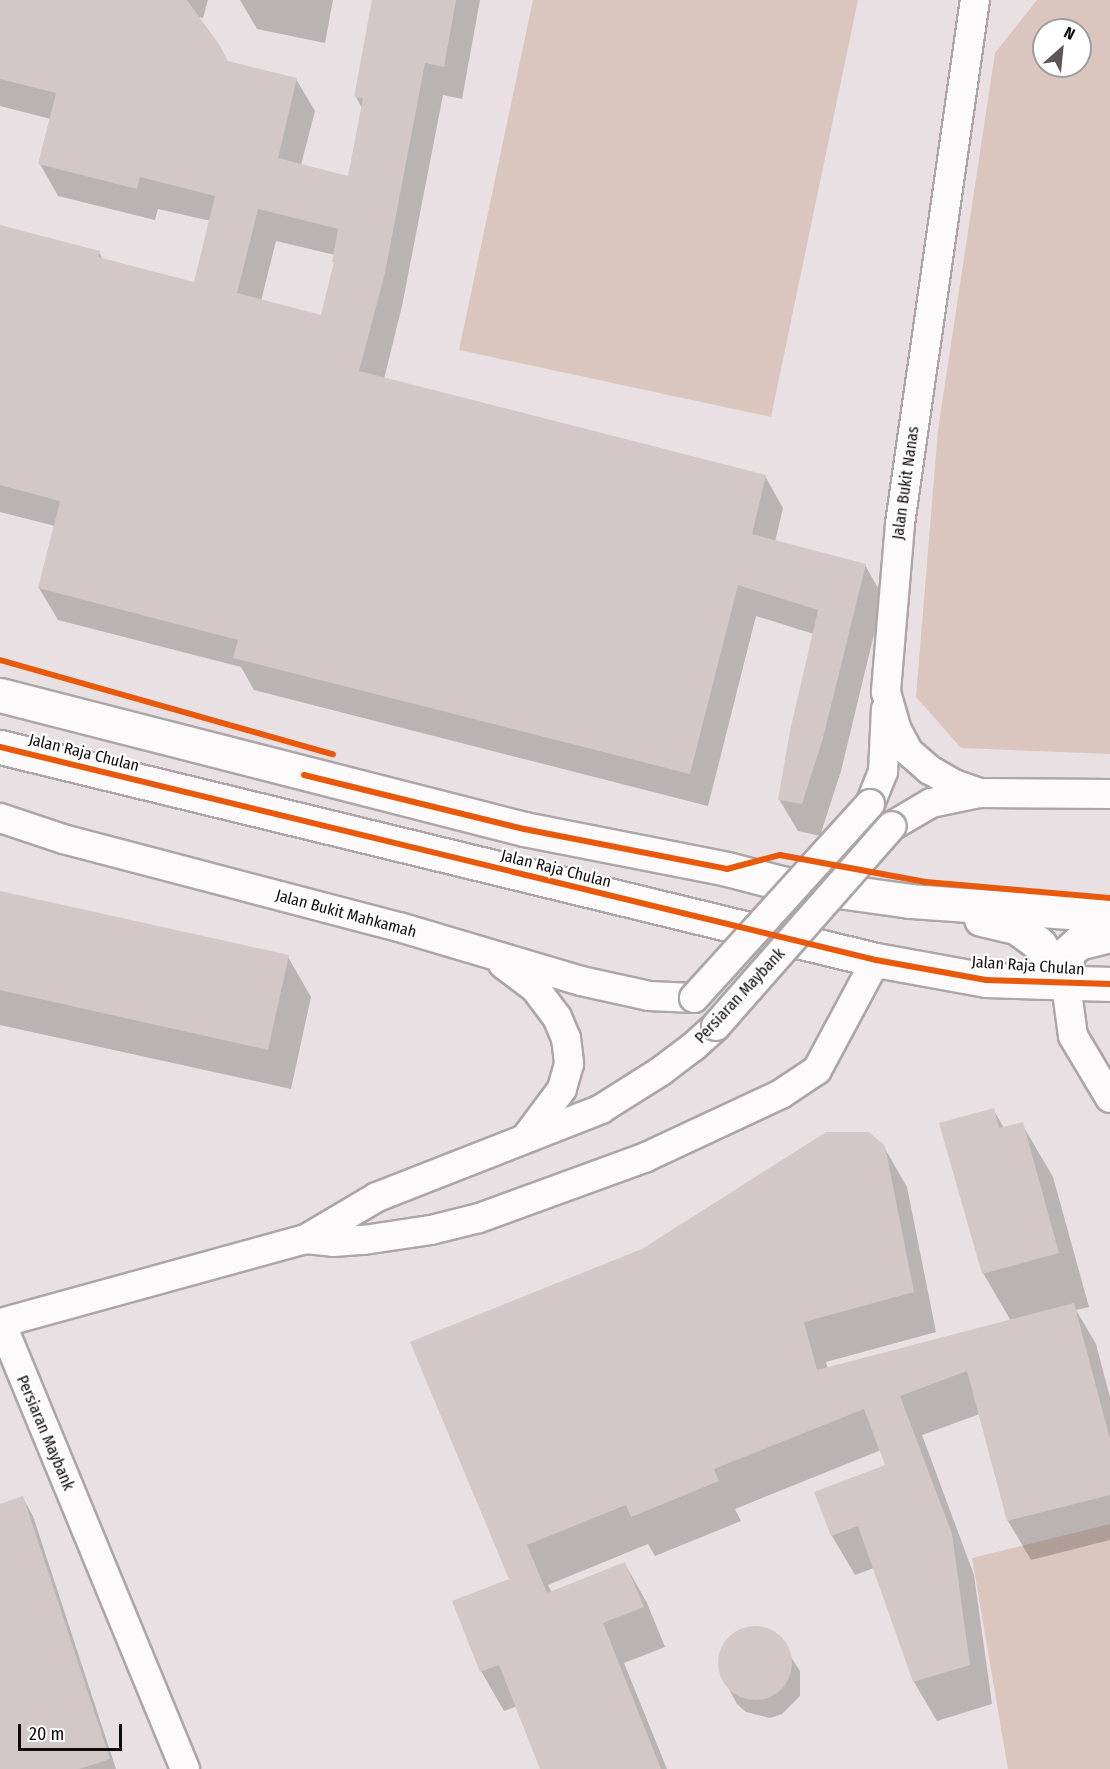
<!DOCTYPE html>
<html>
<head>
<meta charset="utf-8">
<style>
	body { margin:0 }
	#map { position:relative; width:1110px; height:1769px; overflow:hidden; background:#e8e0e2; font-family:"Fira Sans Condensed",sans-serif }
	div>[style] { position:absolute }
	.green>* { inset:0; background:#dbc5bf }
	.shadow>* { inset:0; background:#0003 }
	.building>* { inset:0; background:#d4c7c8 }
	.round { border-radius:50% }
	.roads { filter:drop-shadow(2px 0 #aca6a8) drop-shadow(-2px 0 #aca6a8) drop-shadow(0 2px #aca6a8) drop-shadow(0 -2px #aca6a8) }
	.minor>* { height:28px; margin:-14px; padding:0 14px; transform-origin:14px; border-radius:14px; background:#fcfafb }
	.secondary>* { height:33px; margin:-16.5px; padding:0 16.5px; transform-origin:16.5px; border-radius:16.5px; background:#fcfafb }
	.bridges { filter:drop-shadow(2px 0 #aca6a8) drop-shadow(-2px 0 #aca6a8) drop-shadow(0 2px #aca6a8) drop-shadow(0 -2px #aca6a8) }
	.minor-bridge>* { height:28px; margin:-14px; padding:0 14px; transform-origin:14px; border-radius:14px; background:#fcfafb }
	.cycleway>* { height:6px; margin:-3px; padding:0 3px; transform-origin:3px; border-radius:3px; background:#e8590c }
	span { translate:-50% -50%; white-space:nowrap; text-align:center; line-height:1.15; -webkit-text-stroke:4.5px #fff; paint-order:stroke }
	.street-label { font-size:16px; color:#100b0d }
	.north { position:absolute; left:1032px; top:18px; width:60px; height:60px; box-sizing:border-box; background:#fff; border:2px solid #9f9d9e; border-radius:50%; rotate:27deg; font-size:16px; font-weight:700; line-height:24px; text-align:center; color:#100b0d }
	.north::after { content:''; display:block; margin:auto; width:21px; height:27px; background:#5c5658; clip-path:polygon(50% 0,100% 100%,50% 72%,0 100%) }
	.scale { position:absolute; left:18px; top:1724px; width:104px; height:27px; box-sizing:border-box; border:3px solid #100b0d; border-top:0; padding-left:8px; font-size:18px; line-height:21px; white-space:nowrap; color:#100b0d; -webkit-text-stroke:4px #fff; paint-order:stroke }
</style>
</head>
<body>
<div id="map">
	<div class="green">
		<i style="clip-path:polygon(533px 0,858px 0,771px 417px,459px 350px)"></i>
		<i style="clip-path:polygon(evenodd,1037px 0,1110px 0,1110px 754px,961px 748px,916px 697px,938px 430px,995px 53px,1037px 0,1044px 30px,1080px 30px,1080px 66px,1044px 66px,1044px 30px)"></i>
		<i style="clip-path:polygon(1110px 1524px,1110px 1769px,1008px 1769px,972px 1558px)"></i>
	</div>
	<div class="shadow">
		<i style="clip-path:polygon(evenodd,0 0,208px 0,203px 18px,194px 16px,227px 62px,296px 79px,315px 111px,301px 165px,349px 177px,362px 108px,356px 97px,374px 0,480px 0,462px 99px,443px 95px,402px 306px,384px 379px,765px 476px,783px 508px,775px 542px,865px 565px,883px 597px,841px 771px,820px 836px,798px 831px,779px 799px,814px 634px,756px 616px,708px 806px,254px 690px,241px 667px,58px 620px,39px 588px,55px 526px,0 512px,0 227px,99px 252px,103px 260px,195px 284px,211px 221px,158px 209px,155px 220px,58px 196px,40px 164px,51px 119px,0 106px,0 0,276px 241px,335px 255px,335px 265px,322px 317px,261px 301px,276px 241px)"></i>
		<i style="clip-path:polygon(240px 0,333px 0,325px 43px,257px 29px)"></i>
		<i style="clip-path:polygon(0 893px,288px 957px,311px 997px,291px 1089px,0 1025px)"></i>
		<i style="clip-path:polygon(993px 1109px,1004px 1128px,1022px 1124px,1053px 1177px,1089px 1307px,1076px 1310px,1096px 1344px,1110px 1397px,1110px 1540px,1031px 1560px,1008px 1521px,980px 1414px,922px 1435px,974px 1575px,992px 1704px,937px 1721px,914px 1682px,874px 1568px,855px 1575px,832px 1536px,816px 1492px,887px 1466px,881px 1450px,735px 1509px,741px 1521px,655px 1556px,648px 1544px,548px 1585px,552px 1593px,625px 1564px,647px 1603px,665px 1647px,624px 1663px,667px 1769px,542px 1769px,517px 1706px,504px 1711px,481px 1671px,511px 1580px,643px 1251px,884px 1147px,907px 1187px,936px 1332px,826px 1362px,828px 1369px,1011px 1321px,983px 1273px)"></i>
		<i style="clip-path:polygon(23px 1498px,33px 1516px,116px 1769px,0 1769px,0 1505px)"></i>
		<i style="clip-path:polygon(750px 1627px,775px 1633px,800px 1671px,800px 1696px,782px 1714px,770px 1718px,746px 1712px,737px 1704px,721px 1674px,721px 1649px,739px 1631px)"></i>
	</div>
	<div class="building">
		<i style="clip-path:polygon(evenodd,0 0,187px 0,220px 46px,228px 61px,297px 78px,278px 158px,348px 176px,363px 98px,354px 97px,372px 0,456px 0,444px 67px,425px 63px,385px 273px,359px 371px,766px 475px,752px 534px,866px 564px,823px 738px,802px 804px,778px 800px,790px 731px,818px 610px,738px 585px,690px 774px,233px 658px,238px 640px,38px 588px,60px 501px,0 485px,0 225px,100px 251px,98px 257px,194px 282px,215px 196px,140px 177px,137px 189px,38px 164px,56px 93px,0 79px,0 0,258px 209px,338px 229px,332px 262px,334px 262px,321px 315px,237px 293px,258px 209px)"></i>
		<i style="clip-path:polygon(0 891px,289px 955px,268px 1050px,0 990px)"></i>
		<i style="clip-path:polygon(994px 1108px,999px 1128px,1023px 1122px,1059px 1253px,982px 1274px,939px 1123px)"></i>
		<i style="clip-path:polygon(826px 1132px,869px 1132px,885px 1146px,914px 1292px,804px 1322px,817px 1370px,1074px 1303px,1110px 1439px,1110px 1495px,1007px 1521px,967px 1371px,900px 1396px,952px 1534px,970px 1665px,913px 1682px,858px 1526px,831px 1536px,814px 1492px,885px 1465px,864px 1409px,714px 1469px,719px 1481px,631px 1517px,626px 1505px,527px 1545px,547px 1593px,625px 1562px,644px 1607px,603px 1623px,661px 1769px,540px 1769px,499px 1665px,480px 1672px,452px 1601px,509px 1579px,410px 1342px,642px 1249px)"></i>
		<i style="clip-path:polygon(23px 1496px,110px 1759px,79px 1769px,0 1769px,0 1504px)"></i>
		<i class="round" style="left:718px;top:1626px;width:74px;height:74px"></i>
	</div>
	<div class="roads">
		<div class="minor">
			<i style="left:975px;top:0;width:529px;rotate:98.15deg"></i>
			<i style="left:900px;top:524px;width:169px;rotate:94.8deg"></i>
			<i style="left:886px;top:692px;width:37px;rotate:74deg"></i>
			<i style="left:896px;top:728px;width:27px;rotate:62deg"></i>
			<i style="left:909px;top:752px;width:28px;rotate:41deg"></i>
			<i style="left:930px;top:770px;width:28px;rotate:30deg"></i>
			<i style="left:954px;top:784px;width:28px;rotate:19deg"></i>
			<i style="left:980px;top:793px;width:130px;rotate:0.4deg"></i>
			<i style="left:870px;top:804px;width:35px;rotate:-68deg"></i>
			<i style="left:883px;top:772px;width:63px;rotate:-87.3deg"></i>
			<i style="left:0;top:818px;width:66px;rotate:18.4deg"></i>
			<i style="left:63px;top:839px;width:347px;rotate:14.7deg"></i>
			<i style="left:399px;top:927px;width:190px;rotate:16.5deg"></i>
			<i style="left:581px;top:981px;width:70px;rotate:12.4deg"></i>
			<i style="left:649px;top:996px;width:45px;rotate:2.5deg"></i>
			<i style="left:892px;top:826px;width:45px;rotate:-30.5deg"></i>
			<i style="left:931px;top:803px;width:49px;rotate:-11.8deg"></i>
			<i style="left:503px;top:964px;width:40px;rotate:37deg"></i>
			<i style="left:535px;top:988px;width:36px;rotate:53deg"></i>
			<i style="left:557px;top:1017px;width:23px;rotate:67deg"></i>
			<i style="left:566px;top:1038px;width:26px;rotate:83deg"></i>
			<i style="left:569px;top:1064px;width:26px;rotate:106deg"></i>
			<i style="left:562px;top:1089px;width:59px;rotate:126.7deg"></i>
			<i style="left:1066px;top:984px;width:52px;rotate:82.3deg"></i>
			<i style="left:1073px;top:1036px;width:72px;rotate:59.2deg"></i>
			<i style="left:306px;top:1239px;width:27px;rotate:6deg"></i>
			<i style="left:333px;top:1242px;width:31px;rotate:-4deg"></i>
			<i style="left:364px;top:1240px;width:68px;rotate:-8.5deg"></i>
			<i style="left:431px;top:1230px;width:49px;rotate:-14deg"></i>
			<i style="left:479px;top:1218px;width:176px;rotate:-20deg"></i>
			<i style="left:644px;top:1158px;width:151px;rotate:-25deg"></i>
			<i style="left:781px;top:1094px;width:43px;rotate:-33.7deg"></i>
			<i style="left:817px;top:1070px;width:125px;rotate:-61.8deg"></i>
			<i style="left:185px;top:1769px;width:482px;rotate:-112.4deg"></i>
			<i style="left:1px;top:1323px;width:316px;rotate:-15.4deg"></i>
			<i style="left:306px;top:1239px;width:82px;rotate:-30.6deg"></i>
			<i style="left:377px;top:1197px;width:241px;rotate:-21.4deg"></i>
			<i style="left:601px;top:1109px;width:71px;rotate:-32.3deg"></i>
			<i style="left:661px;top:1071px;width:40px;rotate:-37deg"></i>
			<i style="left:693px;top:1047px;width:31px;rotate:-42deg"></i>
		</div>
		<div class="secondary">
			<i style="left:0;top:695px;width:541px;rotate:14.34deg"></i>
			<i style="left:524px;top:829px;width:207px;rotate:11.1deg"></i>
			<i style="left:727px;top:869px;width:56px;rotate:14.5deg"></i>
			<i style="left:781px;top:883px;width:130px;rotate:7.9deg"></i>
			<i style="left:910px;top:901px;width:200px;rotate:4deg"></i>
			<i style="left:0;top:747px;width:902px;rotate:13.67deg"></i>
			<i style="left:876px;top:960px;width:112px;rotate:10.3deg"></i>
			<i style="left:986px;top:980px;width:124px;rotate:1.8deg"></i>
			<i style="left:981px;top:919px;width:36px;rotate:13deg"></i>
			<i style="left:1016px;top:927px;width:29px;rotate:36deg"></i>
			<i style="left:1039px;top:944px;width:48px;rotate:56deg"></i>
			<i style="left:1066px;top:984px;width:31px;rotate:-88deg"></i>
			<i style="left:1067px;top:953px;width:15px;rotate:-42deg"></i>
			<i style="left:1078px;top:943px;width:33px;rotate:-14deg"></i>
		</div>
	</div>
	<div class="bridges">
		<div class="minor-bridge">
			<i style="left:694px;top:998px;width:262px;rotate:-47.8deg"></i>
			<i style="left:716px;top:1026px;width:266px;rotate:-48.7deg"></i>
		</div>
	</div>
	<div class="cycleway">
		<i style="left:0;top:660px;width:346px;rotate:15.8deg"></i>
		<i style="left:0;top:747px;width:902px;rotate:13.67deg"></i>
		<i style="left:876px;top:960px;width:112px;rotate:10.3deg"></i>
		<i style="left:986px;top:980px;width:124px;rotate:1.8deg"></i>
		<i style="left:304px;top:775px;width:227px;rotate:13.8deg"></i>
		<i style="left:524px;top:829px;width:207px;rotate:11.1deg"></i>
		<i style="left:727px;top:869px;width:55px;rotate:-14.8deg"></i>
		<i style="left:780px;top:855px;width:148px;rotate:10.5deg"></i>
		<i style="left:926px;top:882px;width:185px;rotate:5deg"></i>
	</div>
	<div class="street-label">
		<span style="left:906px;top:483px;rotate:-82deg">Jalan Bukit Nanas</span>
		<span style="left:84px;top:753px;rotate:14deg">Jalan Raja Chulan</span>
		<span style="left:556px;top:869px;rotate:14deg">Jalan Raja Chulan</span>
		<span style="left:346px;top:914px;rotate:15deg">Jalan Bukit Mahkamah</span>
		<span style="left:1028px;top:966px;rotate:4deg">Jalan Raja Chulan</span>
		<span style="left:740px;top:996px;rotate:-47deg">Persiaran Maybank</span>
		<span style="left:45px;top:1433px;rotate:67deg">Persiaran Maybank</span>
	</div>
	<div class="north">N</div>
	<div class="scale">20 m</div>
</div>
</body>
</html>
